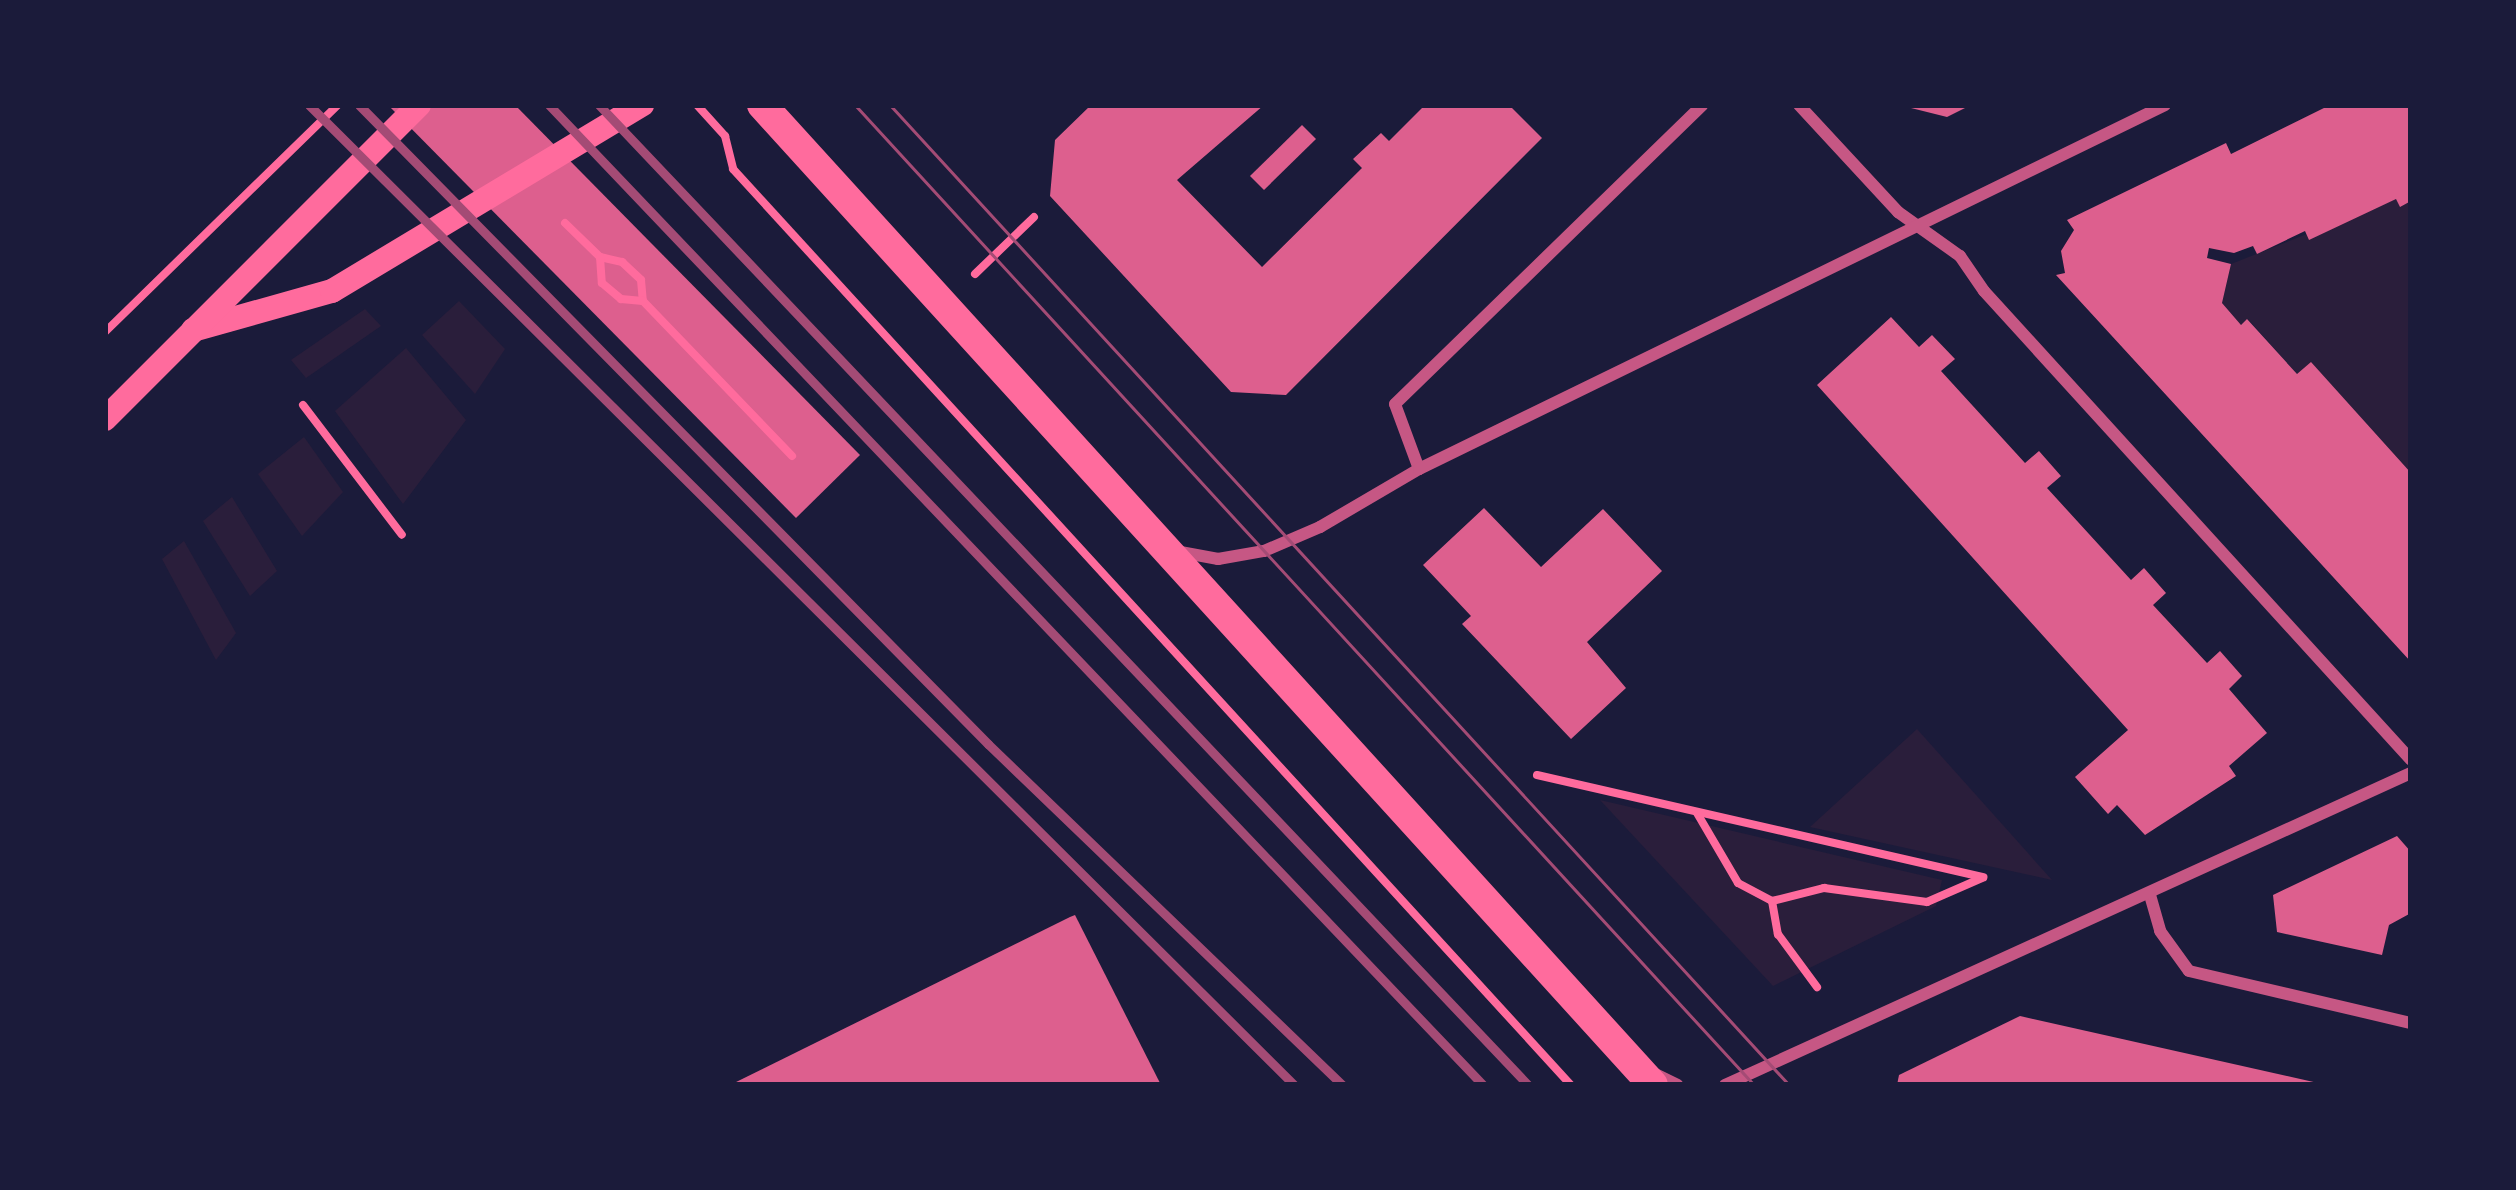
<!DOCTYPE html>
<html>
<head>
<meta charset="utf-8">
<style>
	body { margin:0 }
	#map { position:relative; width:2516px; height:1190px; overflow:hidden; background:#1b1b3a; font-family:"Roboto Condensed",sans-serif }
	div>[style] { position:absolute }
	.green>* { inset:0; background:#2a1e3b }
	.building>* { inset:0; background:#dd5f8e }
	.path>* { height:8px; margin:-4px; padding:0 4px; transform-origin:4px; border-radius:4px; background:#ff6b9d }
	.minor>* { height:12px; margin:-6px; padding:0 6px; transform-origin:6px; border-radius:6px; background:#c65784 }
	.secondary>* { height:24px; margin:-12px; padding:0 12px; transform-origin:12px; border-radius:12px; background:#ff6b9d }
	.primary>* { height:30px; margin:-15px; padding:0 15px; transform-origin:15px; border-radius:15px; background:#ff6b9d }
	.tram>* { height:3px; margin:-1.5px; padding:0 1.5px; transform-origin:1.5px; border-radius:1.5px; background:#a44b75 }
	.rail>* { height:9px; margin:-4.5px; padding:0 4.5px; transform-origin:4.5px; border-radius:4.5px; background:#a44b75 }
	span { translate:-50% -50%; white-space:nowrap; text-align:center; line-height:1.15; -webkit-text-stroke:12px #1b1b3a; paint-order:stroke }
	.frame { position:absolute; inset:0; border:108px solid #1b1b3a; pointer-events:none }
</style>
</head>
<body>
<div id="map">
	<div class="green">
		<i style="clip-path:polygon(2396px 199px,2400px 206px,2411px 201px,2411px 473px,2311px 363px,2297px 374px,2248px 319px,2241px 325px,2222px 303px,2231px 264px)"></i>
		<i style="clip-path:polygon(459px 301px,505px 349px,475px 394px,422px 335px)"></i>
		<i style="clip-path:polygon(365px 309px,381px 326px,306px 378px,291px 360px)"></i>
		<i style="clip-path:polygon(406px 348px,466px 420px,403px 504px,335px 411px)"></i>
		<i style="clip-path:polygon(304px 437px,343px 492px,302px 536px,258px 474px)"></i>
		<i style="clip-path:polygon(232px 497px,277px 571px,250px 596px,203px 521px)"></i>
		<i style="clip-path:polygon(184px 541px,236px 633px,216px 660px,162px 559px)"></i>
		<i style="clip-path:polygon(1917px 729px,2052px 880px,1810px 827px)"></i>
		<i style="clip-path:polygon(1600px 800px,1942px 880px,1936px 906px,1773px 986px)"></i>
	</div>
	<div class="building">
		<i style="clip-path:polygon(388px 105px,515px 105px,860px 455px,796px 518px)"></i>
		<i style="clip-path:polygon(1091px 105px,1264px 105px,1177px 180px,1262px 267px,1362px 168px,1353px 159px,1381px 133px,1389px 141px,1425px 105px,1509px 105px,1542px 138px,1286px 395px,1231px 392px,1050px 196px,1055px 140px)"></i>
		<i style="clip-path:polygon(1899px 105px,1971px 105px,1947px 117px)"></i>
		<i style="clip-path:polygon(2330px 105px,2411px 105px,2411px 201px,2400px 207px,2396px 199px,2309px 240px,2305px 231px,2257px 254px,2253px 246px,2234px 253px,2209px 248px,2207px 258px,2231px 264px,2222px 303px,2241px 325px,2247px 319px,2297px 374px,2311px 362px,2411px 473px,2411px 662px,2056px 275px,2065px 273px,2061px 251px,2074px 230px,2067px 220px,2226px 143px,2231px 154px)"></i>
		<i style="clip-path:polygon(1302px 125px,1316px 139px,1264px 190px,1250px 176px)"></i>
		<i style="clip-path:polygon(1891px 317px,1919px 347px,1932px 335px,1955px 359px,1941px 371px,2025px 463px,2039px 451px,2061px 476px,2047px 488px,2131px 580px,2144px 568px,2166px 593px,2153px 605px,2207px 663px,2220px 651px,2242px 676px,2229px 689px,2267px 733px,2229px 766px,2236px 776px,2145px 835px,2117px 805px,2108px 814px,2075px 777px,2128px 730px,1817px 385px)"></i>
		<i style="clip-path:polygon(1484px 508px,1541px 567px,1603px 509px,1662px 571px,1587px 642px,1626px 688px,1571px 739px,1462px 624px,1471px 616px,1423px 565px)"></i>
		<i style="clip-path:polygon(2397px 836px,2411px 852px,2411px 913px,2389px 925px,2382px 955px,2277px 932px,2273px 895px)"></i>
		<i style="clip-path:polygon(1075px 915px,1161px 1085px,730px 1085px,1070px 917px)"></i>
		<i style="clip-path:polygon(2020px 1016px,2318px 1083px,2318px 1085px,1897px 1085px,1899px 1075px)"></i>
	</div>
	<div class="path">
		<i style="left:697px;top:105px;width:42px;rotate:47.9deg"></i>
		<i style="left:725px;top:136px;width:34px;rotate:76deg"></i>
		<i style="left:733px;top:169px;width:1241px;rotate:47.55deg"></i>
		<i style="left:565px;top:223px;width:49px;rotate:44.2deg"></i>
		<i style="left:600px;top:257px;width:23px;rotate:13deg"></i>
		<i style="left:622px;top:262px;width:26px;rotate:43deg"></i>
		<i style="left:641px;top:280px;width:21px;rotate:85deg"></i>
		<i style="left:643px;top:301px;width:215px;rotate:46.1deg"></i>
		<i style="left:600px;top:257px;width:26px;rotate:86deg"></i>
		<i style="left:602px;top:283px;width:25px;rotate:40deg"></i>
		<i style="left:621px;top:299px;width:22px;rotate:5deg"></i>
		<i style="left:975px;top:274px;width:82px;rotate:-44deg"></i>
		<i style="left:105px;top:332px;width:325px;rotate:-44.3deg"></i>
		<i style="left:303px;top:405px;width:163px;rotate:52.7deg"></i>
		<i style="left:1537px;top:775px;width:458px;rotate:12.9deg"></i>
		<i style="left:1697px;top:813px;width:81px;rotate:59.6deg"></i>
		<i style="left:1738px;top:883px;width:38px;rotate:28deg"></i>
		<i style="left:1772px;top:901px;width:54px;rotate:-14deg"></i>
		<i style="left:1824px;top:888px;width:104px;rotate:7.7deg"></i>
		<i style="left:1927px;top:902px;width:60px;rotate:-23.6deg"></i>
		<i style="left:1772px;top:901px;width:34px;rotate:80deg"></i>
		<i style="left:1778px;top:934px;width:66px;rotate:53.7deg"></i>
	</div>
	<div class="minor">
		<i style="left:1799px;top:105px;width:146px;rotate:47.2deg"></i>
		<i style="left:1898px;top:212px;width:76px;rotate:35.4deg"></i>
		<i style="left:1960px;top:256px;width:42px;rotate:55.6deg"></i>
		<i style="left:1984px;top:291px;width:634px;rotate:47.68deg"></i>
		<i style="left:1419px;top:469px;width:69px;rotate:-110.3deg"></i>
		<i style="left:1395px;top:404px;width:429px;rotate:-44.2deg"></i>
		<i style="left:1175px;top:551px;width:44px;rotate:10.5deg"></i>
		<i style="left:1218px;top:559px;width:47px;rotate:-9.9deg"></i>
		<i style="left:1264px;top:551px;width:61px;rotate:-23.2deg"></i>
		<i style="left:1320px;top:527px;width:115px;rotate:-30.4deg"></i>
		<i style="left:1419px;top:469px;width:830px;rotate:-26.01deg"></i>
		<i style="left:2150px;top:895px;width:37px;rotate:74deg"></i>
		<i style="left:2160px;top:931px;width:49px;rotate:54.1deg"></i>
		<i style="left:2189px;top:971px;width:228px;rotate:13.2deg"></i>
		<i style="left:1655px;top:1074px;width:25px;rotate:26deg"></i>
		<i style="left:1725px;top:1085px;width:754px;rotate:-24.46deg"></i>
	</div>
	<div class="secondary">
		<i style="left:193px;top:330px;width:144px;rotate:-15.7deg"></i>
		<i style="left:332px;top:291px;width:362px;rotate:-31deg"></i>
		<i style="left:105px;top:419px;width:444px;rotate:-45deg"></i>
	</div>
	<div class="primary">
		<i style="left:762px;top:105px;width:1324px;rotate:47.72deg"></i>
	</div>
	<div class="tram">
		<i style="left:855px;top:105px;width:1330px;rotate:47.47deg"></i>
		<i style="left:890px;top:105px;width:1330px;rotate:47.47deg"></i>
	</div>
	<div class="rail">
		<i style="left:309px;top:105px;width:1389px;rotate:44.85deg"></i>
		<i style="left:359px;top:105px;width:897px;rotate:45.45deg"></i>
		<i style="left:988px;top:744px;width:492px;rotate:43.9deg"></i>
		<i style="left:549px;top:105px;width:1354px;rotate:46.38deg"></i>
		<i style="left:599px;top:105px;width:1350px;rotate:46.53deg"></i>
	</div>
	<div class="frame"></div>
</div>
</body>
</html>
